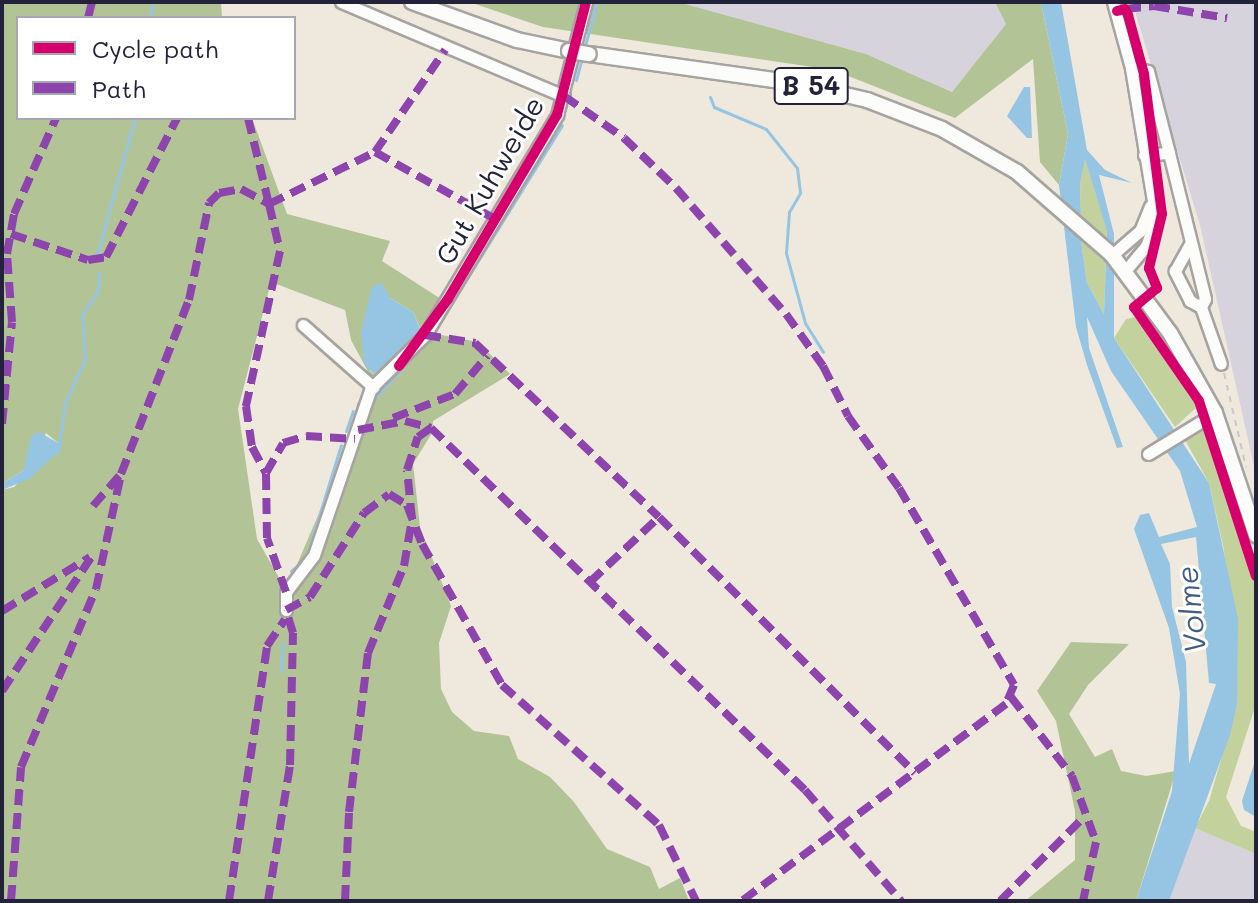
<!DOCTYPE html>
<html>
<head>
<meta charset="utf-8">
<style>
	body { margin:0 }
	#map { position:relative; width:1258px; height:903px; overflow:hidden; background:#eee8dd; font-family:Mali,sans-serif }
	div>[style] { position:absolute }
	.industrial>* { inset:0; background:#d6d3dc }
	.green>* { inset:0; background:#c3d19c }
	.forest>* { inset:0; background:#b2c396 }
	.water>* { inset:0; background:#96c5e4 }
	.stream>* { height:3px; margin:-1.5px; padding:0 1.5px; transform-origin:1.5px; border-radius:1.5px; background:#96c5e4 }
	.path>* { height:2px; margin-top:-1px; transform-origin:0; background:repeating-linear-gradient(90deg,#cac9c9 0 6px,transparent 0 12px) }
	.roads { filter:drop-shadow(2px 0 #a6a3a0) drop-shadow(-2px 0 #a6a3a0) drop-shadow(0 2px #a6a3a0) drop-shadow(0 -2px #a6a3a0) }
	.minor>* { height:11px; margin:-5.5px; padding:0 5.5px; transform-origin:5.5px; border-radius:5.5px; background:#fcfcfa }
	.major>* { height:14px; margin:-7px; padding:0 7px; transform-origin:7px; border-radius:7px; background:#fcfcfa }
	.bridges { filter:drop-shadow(2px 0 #a6a3a0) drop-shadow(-2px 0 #a6a3a0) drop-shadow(0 2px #a6a3a0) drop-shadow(0 -2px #a6a3a0) }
	.major-bridge>* { height:14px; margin:-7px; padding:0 7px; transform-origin:7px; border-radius:7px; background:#fcfcfa }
	.quiet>* { height:8px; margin-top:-4px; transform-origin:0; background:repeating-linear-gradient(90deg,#8e44ad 0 16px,transparent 0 24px) }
	.cycleway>* { height:10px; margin:-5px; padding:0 5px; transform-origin:5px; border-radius:5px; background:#d6006c }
	span { translate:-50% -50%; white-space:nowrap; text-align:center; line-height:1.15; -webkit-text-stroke:6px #fff; paint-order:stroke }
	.shield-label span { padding:2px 6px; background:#fff; border:2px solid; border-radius:6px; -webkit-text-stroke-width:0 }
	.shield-label { font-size:26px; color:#22223b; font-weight:700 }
	.street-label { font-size:28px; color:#22223b }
	.water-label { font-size:30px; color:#425d80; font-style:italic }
	.frame { position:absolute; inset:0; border:4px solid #22223b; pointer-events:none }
	.legend { position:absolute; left:16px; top:16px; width:280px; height:104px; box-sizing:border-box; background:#fff; border:2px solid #a7a7b1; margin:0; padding:10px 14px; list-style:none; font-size:24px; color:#22223b }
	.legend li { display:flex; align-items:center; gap:16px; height:40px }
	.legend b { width:40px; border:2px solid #a7a7b1 }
</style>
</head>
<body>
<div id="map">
	<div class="industrial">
		<i style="clip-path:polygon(678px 2px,995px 2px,1006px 24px,952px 92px,866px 54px)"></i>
		<i style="clip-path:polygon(1132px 2px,1256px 2px,1256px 475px,1200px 225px)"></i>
		<i style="clip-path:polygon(1195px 828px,1256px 854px,1256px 901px,1169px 901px)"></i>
	</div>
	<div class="green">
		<i style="clip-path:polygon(1085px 158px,1107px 230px,1104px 314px,1087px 283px,1082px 249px,1080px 185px)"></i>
		<i style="clip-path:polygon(1147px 315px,1198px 406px,1175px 427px,1114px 338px,1126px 319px)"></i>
		<i style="clip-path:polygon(1206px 429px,1256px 587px,1256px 704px,1226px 797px,1241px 826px,1256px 832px,1256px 854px,1195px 828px,1209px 801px,1237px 705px,1224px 550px,1209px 483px,1184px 438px)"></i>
	</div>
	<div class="forest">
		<i style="clip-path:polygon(evenodd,2px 2px,221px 2px,222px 18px,18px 18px,18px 118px,252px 118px,287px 214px,390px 241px,382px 261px,441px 299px,431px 333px,478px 342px,510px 374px,433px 421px,432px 433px,413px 464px,420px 527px,451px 606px,439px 643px,441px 689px,452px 712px,474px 731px,509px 736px,518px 759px,550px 777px,574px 802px,607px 849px,650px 867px,659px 889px,680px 878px,689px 901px,2px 901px,2px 490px,14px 487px,58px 443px,46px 433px,24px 470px,2px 484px,2px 2px,271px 282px,345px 310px,351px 340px,372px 379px,357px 404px,348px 446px,286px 590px,257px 539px,238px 409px,271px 282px,2px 2px,390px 298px,413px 312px,421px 330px,381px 373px,374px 374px,370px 371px,390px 298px)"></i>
		<i style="clip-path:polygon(469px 2px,678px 2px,866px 54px,952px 92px,1006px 24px,995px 2px,1041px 2px,1068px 134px,1059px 185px,1040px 162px,1033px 59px,955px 118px,833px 70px,543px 27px)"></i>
		<i style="clip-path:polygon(1071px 642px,1129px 644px,1088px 685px,1069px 714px,1095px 757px,1112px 749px,1121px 771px,1146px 776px,1176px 771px,1136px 901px,1025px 901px,1075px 860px,1075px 811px,1056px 721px,1037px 691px)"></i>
	</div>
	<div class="water">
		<i style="clip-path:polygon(evenodd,1041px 2px,1061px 2px,1087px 150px,1105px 170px,1132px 183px,1099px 175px,1114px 234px,1114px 338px,1209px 483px,1238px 619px,1237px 705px,1230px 735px,1169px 901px,1136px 901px,1172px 791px,1180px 694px,1169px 628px,1134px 529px,1140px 515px,1149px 513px,1159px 537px,1197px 527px,1180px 471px,1111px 371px,1087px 317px,1089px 348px,1123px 447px,1117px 448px,1087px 365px,1076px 327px,1059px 185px,1068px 134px,1041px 2px,1085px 159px,1107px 231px,1104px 314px,1087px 283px,1082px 249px,1080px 185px,1085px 159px,1041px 2px,1196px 537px,1209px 683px,1216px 684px,1189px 764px,1186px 662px,1172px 607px,1170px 564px,1161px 544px,1196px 537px)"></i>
		<i style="clip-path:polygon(1024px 87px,1030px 87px,1032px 138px,1027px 138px,1007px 116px)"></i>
		<i style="clip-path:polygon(382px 283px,390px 298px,413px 312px,421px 331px,414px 343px,374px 374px,364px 364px,361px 332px,372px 287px)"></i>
		<i style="clip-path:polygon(39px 432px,58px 443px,58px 452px,29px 479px,2px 490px,2px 484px,24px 470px,31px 436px)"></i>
		<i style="clip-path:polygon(1256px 758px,1256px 817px,1244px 810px,1242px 801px)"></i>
	</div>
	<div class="stream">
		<i style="left:150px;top:18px;width:16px;rotate:-79deg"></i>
		<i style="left:584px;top:49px;width:49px;rotate:-74.5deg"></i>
		<i style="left:576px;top:80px;width:24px;rotate:-75deg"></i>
		<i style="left:710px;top:97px;width:11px;rotate:68deg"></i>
		<i style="left:714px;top:107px;width:56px;rotate:22.9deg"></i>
		<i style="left:766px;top:129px;width:50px;rotate:51.5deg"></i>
		<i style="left:797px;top:168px;width:25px;rotate:83deg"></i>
		<i style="left:800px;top:193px;width:22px;rotate:120deg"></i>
		<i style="left:789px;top:212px;width:41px;rotate:94.2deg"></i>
		<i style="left:786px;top:253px;width:73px;rotate:74.8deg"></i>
		<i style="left:805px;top:323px;width:34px;rotate:58deg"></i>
		<i style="left:97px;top:255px;width:142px;rotate:-74.5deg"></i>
		<i style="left:435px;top:330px;width:241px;rotate:-58.2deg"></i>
		<i style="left:375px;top:398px;width:76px;rotate:-47.7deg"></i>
		<i style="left:346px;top:431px;width:21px;rotate:-71deg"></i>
		<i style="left:58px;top:452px;width:49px;rotate:-81.9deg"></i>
		<i style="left:65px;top:403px;width:48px;rotate:-65.6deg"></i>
		<i style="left:85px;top:359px;width:44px;rotate:-93.9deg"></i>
		<i style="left:82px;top:315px;width:29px;rotate:-56deg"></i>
		<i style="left:98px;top:291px;width:18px;rotate:-87deg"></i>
		<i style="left:291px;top:571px;width:20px;rotate:-41deg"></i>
		<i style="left:306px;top:558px;width:118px;rotate:-72.8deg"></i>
		<i style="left:281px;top:671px;width:28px;rotate:-86deg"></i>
	</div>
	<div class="path">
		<i style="left:1224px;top:373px;width:97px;rotate:76.8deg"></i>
	</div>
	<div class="roads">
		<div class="minor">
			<i style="left:341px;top:2px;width:242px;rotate:22.9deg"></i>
			<i style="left:1113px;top:2px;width:68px;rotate:74.7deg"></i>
			<i style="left:1131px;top:68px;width:153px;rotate:80.6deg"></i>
			<i style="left:1156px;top:219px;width:29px;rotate:110deg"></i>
			<i style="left:1146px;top:246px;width:31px;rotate:130deg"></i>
			<i style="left:1131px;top:68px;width:17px;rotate:10deg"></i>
			<i style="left:1148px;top:71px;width:85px;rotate:75.6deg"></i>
			<i style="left:1144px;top:155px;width:25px;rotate:-5deg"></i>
			<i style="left:1169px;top:153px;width:150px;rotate:76.1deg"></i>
			<i style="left:1205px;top:299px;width:9px;rotate:117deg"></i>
			<i style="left:1201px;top:307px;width:13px;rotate:-151deg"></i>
			<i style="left:1190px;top:301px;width:34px;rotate:-117deg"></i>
			<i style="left:1175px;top:271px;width:31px;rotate:-61deg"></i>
			<i style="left:1112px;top:255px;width:37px;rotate:-41deg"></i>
			<i style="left:1140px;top:231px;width:27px;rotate:-68deg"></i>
			<i style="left:1201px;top:307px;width:60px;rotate:70.7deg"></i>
			<i style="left:303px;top:325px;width:94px;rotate:41.5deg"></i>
			<i style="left:1148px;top:454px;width:79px;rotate:-31.5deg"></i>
			<i style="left:286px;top:610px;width:18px;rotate:-90deg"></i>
			<i style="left:286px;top:592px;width:46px;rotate:-52.9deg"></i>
			<i style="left:314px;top:555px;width:176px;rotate:-71.2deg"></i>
			<i style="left:371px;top:388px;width:76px;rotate:-44.5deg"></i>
			<i style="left:425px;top:335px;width:257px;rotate:-59deg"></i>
			<i style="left:557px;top:115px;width:117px;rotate:-75.6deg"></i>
		</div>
		<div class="major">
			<i style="left:412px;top:2px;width:112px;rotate:19.9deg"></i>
			<i style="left:517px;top:40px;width:53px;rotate:11.9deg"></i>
			<i style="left:589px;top:54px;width:208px;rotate:8deg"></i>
			<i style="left:795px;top:83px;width:74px;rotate:13.3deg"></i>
			<i style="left:867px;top:100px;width:80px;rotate:21.1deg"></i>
			<i style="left:942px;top:129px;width:86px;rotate:29.8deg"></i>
			<i style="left:1017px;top:172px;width:126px;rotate:41.1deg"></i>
			<i style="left:1112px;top:255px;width:97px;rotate:53.4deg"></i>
			<i style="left:1170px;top:333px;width:92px;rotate:60.6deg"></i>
			<i style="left:1215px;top:413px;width:129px;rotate:71.4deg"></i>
		</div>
	</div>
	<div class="bridges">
		<div class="major-bridge">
			<i style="left:569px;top:51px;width:20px;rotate:9deg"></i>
		</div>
	</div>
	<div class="quiet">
		<i style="left:1125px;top:9px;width:29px;rotate:-6deg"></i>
		<i style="left:1154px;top:6px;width:74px;rotate:9.3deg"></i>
		<i style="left:88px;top:18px;width:16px;rotate:-76deg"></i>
		<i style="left:564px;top:96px;width:73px;rotate:35deg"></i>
		<i style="left:624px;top:138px;width:72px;rotate:43.9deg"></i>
		<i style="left:676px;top:188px;width:167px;rotate:48.9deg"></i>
		<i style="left:786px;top:314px;width:64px;rotate:54.6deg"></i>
		<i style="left:823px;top:366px;width:56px;rotate:63.4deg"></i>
		<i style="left:848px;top:416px;width:88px;rotate:54.7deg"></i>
		<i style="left:899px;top:488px;width:228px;rotate:59.7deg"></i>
		<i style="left:1014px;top:685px;width:21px;rotate:113deg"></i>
		<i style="left:1006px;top:704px;width:329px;rotate:143.3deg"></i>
		<i style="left:248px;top:118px;width:89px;rotate:76.3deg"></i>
		<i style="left:269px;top:204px;width:118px;rotate:-26.1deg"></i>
		<i style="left:375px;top:152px;width:124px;rotate:-55.5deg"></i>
		<i style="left:375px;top:152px;width:137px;rotate:29.2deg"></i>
		<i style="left:11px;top:234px;width:81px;rotate:18.7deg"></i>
		<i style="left:88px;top:260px;width:18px;rotate:-9deg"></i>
		<i style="left:106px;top:257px;width:156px;rotate:-62.9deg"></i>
		<i style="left:425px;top:335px;width:51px;rotate:9.1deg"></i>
		<i style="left:475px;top:343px;width:253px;rotate:43.4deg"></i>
		<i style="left:659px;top:517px;width:362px;rotate:45deg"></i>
		<i style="left:393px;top:418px;width:66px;rotate:-21.2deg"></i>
		<i style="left:455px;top:394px;width:50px;rotate:-49.9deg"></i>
		<i style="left:2px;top:424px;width:102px;rotate:-84.4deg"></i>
		<i style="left:12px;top:322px;width:68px;rotate:-94.2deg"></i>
		<i style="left:7px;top:254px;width:41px;rotate:-80.1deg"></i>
		<i style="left:14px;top:214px;width:105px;rotate:-66.4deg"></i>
		<i style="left:358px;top:430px;width:48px;rotate:-10.8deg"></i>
		<i style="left:405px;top:421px;width:27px;rotate:15deg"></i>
		<i style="left:431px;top:428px;width:520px;rotate:44.07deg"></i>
		<i style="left:805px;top:790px;width:147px;rotate:49.1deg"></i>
		<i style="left:93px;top:506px;width:40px;rotate:-49deg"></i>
		<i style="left:590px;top:582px;width:95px;rotate:-43.3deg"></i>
		<i style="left:286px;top:592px;width:57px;rotate:-109.4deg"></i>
		<i style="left:267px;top:538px;width:65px;rotate:-90.9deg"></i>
		<i style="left:266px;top:473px;width:34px;rotate:-60deg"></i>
		<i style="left:283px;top:443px;width:24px;rotate:-17deg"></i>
		<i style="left:306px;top:436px;width:49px;rotate:3.5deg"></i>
		<i style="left:2px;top:611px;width:103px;rotate:-31.5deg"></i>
		<i style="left:2px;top:691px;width:162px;rotate:-56.3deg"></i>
		<i style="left:1011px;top:697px;width:100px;rotate:52.3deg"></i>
		<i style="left:1072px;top:776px;width:70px;rotate:70deg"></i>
		<i style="left:1096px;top:842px;width:60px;rotate:102.4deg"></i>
		<i style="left:11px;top:901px;width:134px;rotate:-85.7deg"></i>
		<i style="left:21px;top:767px;width:193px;rotate:-67.2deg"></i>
		<i style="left:96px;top:589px;width:118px;rotate:-77.7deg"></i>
		<i style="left:121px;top:474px;width:187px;rotate:-68.7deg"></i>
		<i style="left:189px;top:300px;width:99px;rotate:-78.3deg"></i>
		<i style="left:209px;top:203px;width:14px;rotate:-45deg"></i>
		<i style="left:219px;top:193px;width:22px;rotate:-10deg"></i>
		<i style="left:241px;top:189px;width:32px;rotate:28deg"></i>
		<i style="left:269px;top:204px;width:48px;rotate:76.8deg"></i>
		<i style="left:280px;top:251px;width:159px;rotate:102.4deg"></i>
		<i style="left:246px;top:406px;width:41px;rotate:81.7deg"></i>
		<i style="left:252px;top:447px;width:30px;rotate:62deg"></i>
		<i style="left:229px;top:901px;width:258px;rotate:-81.5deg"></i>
		<i style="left:267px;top:646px;width:32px;rotate:-56deg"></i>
		<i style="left:268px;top:901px;width:138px;rotate:-80.8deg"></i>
		<i style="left:290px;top:765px;width:132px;rotate:-88.7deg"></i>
		<i style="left:293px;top:633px;width:24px;rotate:-107deg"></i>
		<i style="left:286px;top:610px;width:27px;rotate:-28deg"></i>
		<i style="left:310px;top:597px;width:100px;rotate:-57.3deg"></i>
		<i style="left:364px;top:513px;width:31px;rotate:-37deg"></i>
		<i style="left:389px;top:494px;width:21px;rotate:31deg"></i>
		<i style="left:407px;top:505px;width:42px;rotate:69deg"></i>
		<i style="left:422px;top:544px;width:162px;rotate:60.4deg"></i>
		<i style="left:502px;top:685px;width:210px;rotate:41.7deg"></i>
		<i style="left:659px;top:825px;width:85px;rotate:64deg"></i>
		<i style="left:345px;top:901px;width:89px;rotate:-87.4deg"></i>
		<i style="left:349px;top:812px;width:160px;rotate:-83.2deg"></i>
		<i style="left:368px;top:653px;width:94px;rotate:-67.5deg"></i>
		<i style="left:404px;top:566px;width:48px;rotate:-80.3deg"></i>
		<i style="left:412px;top:519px;width:49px;rotate:-95.8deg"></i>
		<i style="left:407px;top:470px;width:35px;rotate:-72deg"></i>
		<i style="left:418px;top:437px;width:16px;rotate:-35deg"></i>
		<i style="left:1000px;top:901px;width:119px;rotate:-45deg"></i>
	</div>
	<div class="cycleway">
		<i style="left:1117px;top:11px;width:8px;rotate:-14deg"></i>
		<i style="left:1125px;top:9px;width:7px;rotate:63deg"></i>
		<i style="left:1128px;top:15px;width:61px;rotate:74.8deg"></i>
		<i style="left:1144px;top:74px;width:141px;rotate:82.7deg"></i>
		<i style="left:1162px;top:214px;width:56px;rotate:103.5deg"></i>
		<i style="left:1149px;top:268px;width:22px;rotate:68deg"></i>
		<i style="left:1157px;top:288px;width:30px;rotate:140deg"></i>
		<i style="left:1134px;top:307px;width:114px;rotate:55.3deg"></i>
		<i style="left:1199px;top:401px;width:184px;rotate:72deg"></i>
		<i style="left:399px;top:366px;width:83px;rotate:-53.8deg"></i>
		<i style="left:448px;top:299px;width:214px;rotate:-59.4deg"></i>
		<i style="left:557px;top:115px;width:117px;rotate:-75.6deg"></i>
	</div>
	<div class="shield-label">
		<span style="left:811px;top:86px">B 54</span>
	</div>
	<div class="street-label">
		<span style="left:489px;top:180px;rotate:-60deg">Gut Kuhweide</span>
	</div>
	<div class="water-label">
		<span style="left:1190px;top:610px;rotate:-96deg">Volme</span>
	</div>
	<div class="frame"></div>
	<ul class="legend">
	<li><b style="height:10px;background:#d6006c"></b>Cycle path</li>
	<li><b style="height:10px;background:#8e44ad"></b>Path</li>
	</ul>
</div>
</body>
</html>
